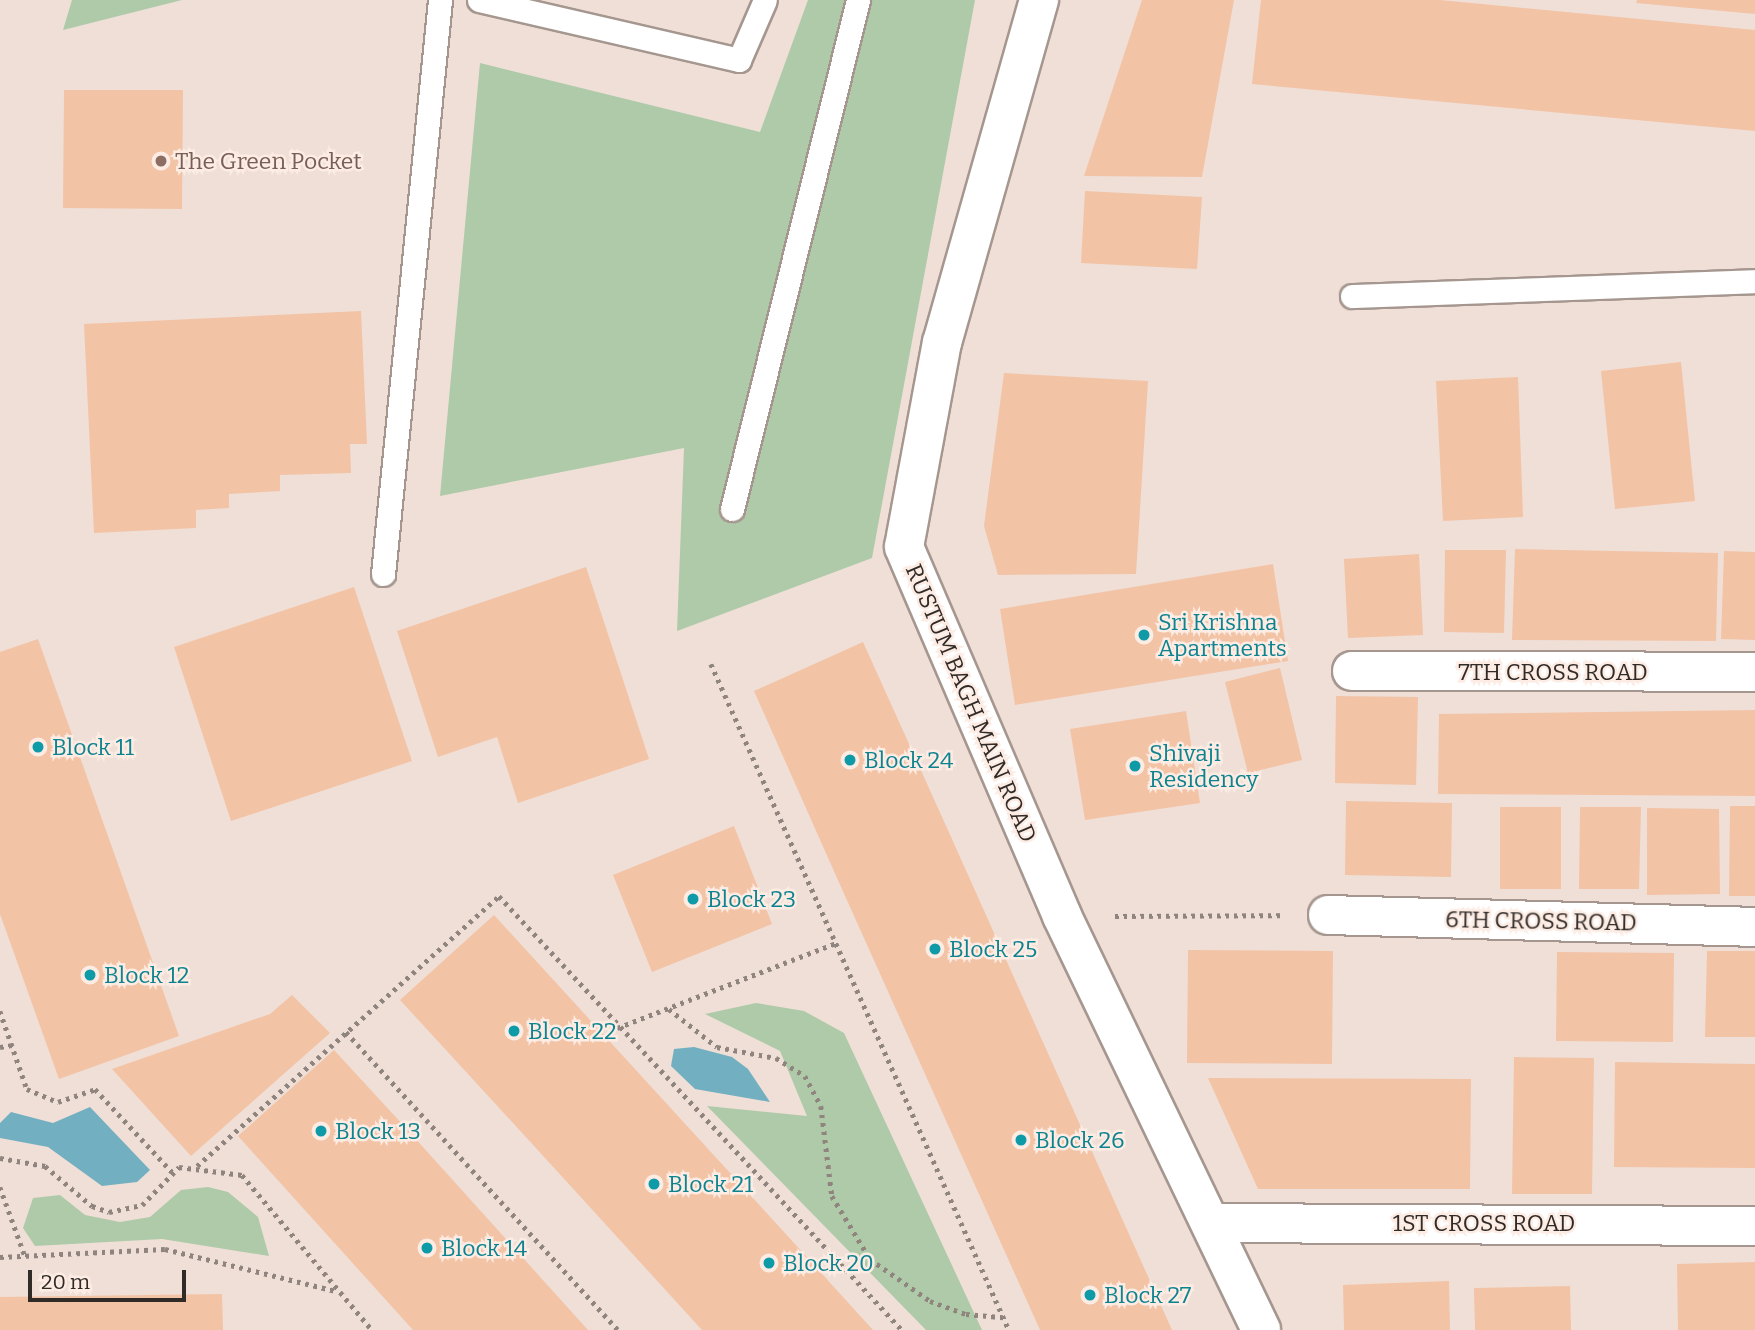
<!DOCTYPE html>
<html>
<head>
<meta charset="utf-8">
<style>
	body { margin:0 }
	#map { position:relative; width:1755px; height:1330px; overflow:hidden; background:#efdfd7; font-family:Bitter,serif }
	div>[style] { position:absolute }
	.green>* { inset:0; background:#aecaa9 }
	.water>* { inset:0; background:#72afc1 }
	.building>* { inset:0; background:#f3c3a6 }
	.path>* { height:4.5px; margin-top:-2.25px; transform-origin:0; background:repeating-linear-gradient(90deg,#8f847e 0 3.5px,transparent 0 8.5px) }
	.roads { filter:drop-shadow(2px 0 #a5978f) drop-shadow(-2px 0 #a5978f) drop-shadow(0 2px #a5978f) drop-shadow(0 -2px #a5978f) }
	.service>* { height:23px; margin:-11.5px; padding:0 11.5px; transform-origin:11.5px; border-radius:11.5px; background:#fff }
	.minor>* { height:38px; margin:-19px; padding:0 19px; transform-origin:19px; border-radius:19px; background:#fff }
	.dots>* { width:19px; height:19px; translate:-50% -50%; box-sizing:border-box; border:4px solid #fcece4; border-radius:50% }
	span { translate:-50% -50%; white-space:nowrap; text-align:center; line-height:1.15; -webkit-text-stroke:5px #fcece4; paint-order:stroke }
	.education-label { font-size:23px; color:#785e54 }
	.left { translate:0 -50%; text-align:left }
	.culture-label { font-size:23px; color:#0d838f }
	.street-label { font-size:23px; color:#312b28 }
	.scale { position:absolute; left:28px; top:1270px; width:158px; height:32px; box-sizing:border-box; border:4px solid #312b28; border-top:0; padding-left:9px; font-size:21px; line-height:24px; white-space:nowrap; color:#312b28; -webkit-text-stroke:5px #fcece4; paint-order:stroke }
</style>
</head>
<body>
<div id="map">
	<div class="green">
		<i style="clip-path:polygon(72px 0,182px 0,63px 30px)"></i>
		<i style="clip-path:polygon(808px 0,975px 0,872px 558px,677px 631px,684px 448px,440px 496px,480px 63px,760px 132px)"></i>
		<i style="clip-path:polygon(756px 1003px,804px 1011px,844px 1033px,982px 1330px,926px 1330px,707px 1106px,807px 1116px,780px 1051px,705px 1014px)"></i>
		<i style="clip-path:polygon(208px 1187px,228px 1192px,258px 1217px,269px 1256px,162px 1239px,35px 1246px,23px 1228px,33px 1198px,60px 1195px,85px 1215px,120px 1222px,150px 1217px,181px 1190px)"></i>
	</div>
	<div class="water">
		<i style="clip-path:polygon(694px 1047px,732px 1057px,748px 1069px,770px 1102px,695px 1089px,671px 1066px,674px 1049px)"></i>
		<i style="clip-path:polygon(90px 1107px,150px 1170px,137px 1182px,102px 1186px,48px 1147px,0 1138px,0 1123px,11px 1112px,53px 1123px)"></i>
	</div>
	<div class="building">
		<i style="clip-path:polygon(1142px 0,1234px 0,1202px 177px,1084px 176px)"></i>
		<i style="clip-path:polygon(1261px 0,1440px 0,1755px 30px,1755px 131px,1252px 84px)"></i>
		<i style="clip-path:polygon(1637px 0,1755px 0,1755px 14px,1636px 3px)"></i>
		<i style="clip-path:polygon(64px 90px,183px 90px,182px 209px,63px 208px)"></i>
		<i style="clip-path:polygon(1085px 191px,1202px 197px,1197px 269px,1081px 263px)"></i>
		<i style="clip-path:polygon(361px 311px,367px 444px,350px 444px,351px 473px,280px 475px,280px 491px,229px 494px,229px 508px,196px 510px,196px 528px,94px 533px,84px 324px)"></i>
		<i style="clip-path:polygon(1681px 362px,1695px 501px,1615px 509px,1601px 371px)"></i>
		<i style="clip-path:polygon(1004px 373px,1148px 381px,1136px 574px,998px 575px,984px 526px)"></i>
		<i style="clip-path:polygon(1518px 377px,1523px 517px,1443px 521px,1436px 381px)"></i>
		<i style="clip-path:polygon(1515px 549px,1718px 553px,1716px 641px,1512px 640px)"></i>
		<i style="clip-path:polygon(1445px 550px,1506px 550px,1504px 633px,1444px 632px)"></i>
		<i style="clip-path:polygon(1724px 551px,1755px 552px,1755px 640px,1721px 639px)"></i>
		<i style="clip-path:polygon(1419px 554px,1423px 635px,1348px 638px,1344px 559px)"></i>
		<i style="clip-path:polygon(1273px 564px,1288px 661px,1015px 705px,1000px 609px)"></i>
		<i style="clip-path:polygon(586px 567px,649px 759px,518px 803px,497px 737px,438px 757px,397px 631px)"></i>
		<i style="clip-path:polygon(354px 587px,412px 761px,231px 821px,174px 647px)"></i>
		<i style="clip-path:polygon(38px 639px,179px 1036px,59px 1079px,0 914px,0 652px)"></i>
		<i style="clip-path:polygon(863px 642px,947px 828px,1172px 1330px,1040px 1330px,837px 878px,754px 691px)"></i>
		<i style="clip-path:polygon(1280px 668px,1302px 760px,1248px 773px,1225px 682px)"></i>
		<i style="clip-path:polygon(1336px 696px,1418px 697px,1416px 785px,1335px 783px)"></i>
		<i style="clip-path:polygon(1755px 710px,1755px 796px,1438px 794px,1439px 714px)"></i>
		<i style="clip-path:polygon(1186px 711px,1200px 803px,1085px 820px,1070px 729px)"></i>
		<i style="clip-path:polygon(1346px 801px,1452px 803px,1451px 877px,1345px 875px)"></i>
		<i style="clip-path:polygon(1730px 806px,1755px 806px,1755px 896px,1729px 896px)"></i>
		<i style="clip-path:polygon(1500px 807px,1561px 807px,1561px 889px,1500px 889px)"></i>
		<i style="clip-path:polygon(1580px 807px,1641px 807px,1639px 889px,1579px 889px)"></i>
		<i style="clip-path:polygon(1647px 808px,1719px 809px,1720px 894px,1647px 895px)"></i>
		<i style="clip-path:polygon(734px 826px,772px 924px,652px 972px,613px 875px)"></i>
		<i style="clip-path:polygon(494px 915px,774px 1221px,873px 1330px,702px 1330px,535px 1147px,400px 1000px)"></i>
		<i style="clip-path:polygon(1188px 950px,1333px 951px,1332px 1064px,1187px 1063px)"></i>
		<i style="clip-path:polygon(1707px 951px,1755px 951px,1755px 1037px,1705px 1037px)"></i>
		<i style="clip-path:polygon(1557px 952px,1674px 953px,1673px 1042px,1556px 1041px)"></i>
		<i style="clip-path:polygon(292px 995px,330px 1033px,191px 1156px,112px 1069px,270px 1014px)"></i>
		<i style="clip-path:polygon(334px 1050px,404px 1126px,588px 1330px,413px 1330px,238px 1136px)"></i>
		<i style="clip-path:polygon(1514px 1057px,1594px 1058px,1592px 1194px,1512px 1194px)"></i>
		<i style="clip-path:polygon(1615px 1062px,1755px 1064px,1755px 1168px,1614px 1167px)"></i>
		<i style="clip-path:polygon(1208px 1078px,1471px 1079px,1470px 1189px,1258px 1189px)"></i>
		<i style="clip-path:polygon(1755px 1262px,1755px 1330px,1678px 1330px,1677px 1264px)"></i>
		<i style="clip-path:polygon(1449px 1281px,1450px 1330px,1344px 1330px,1343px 1285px)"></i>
		<i style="clip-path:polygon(1570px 1286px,1571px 1330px,1475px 1330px,1474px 1288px)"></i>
		<i style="clip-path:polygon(222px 1294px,223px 1330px,0 1330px,0 1297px)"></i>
	</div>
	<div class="path">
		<i style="left:711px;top:664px;width:730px;rotate:65.89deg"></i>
		<i style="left:1115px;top:916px;width:167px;rotate:-0.3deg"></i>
		<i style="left:669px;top:1009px;width:61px;rotate:38.4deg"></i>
		<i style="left:717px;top:1047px;width:60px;rotate:10.6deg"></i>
		<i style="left:776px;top:1058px;width:34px;rotate:32deg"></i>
		<i style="left:805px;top:1076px;width:34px;rotate:62deg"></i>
		<i style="left:821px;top:1106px;width:91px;rotate:83deg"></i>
		<i style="left:832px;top:1196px;width:74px;rotate:58.9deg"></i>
		<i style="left:870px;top:1259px;width:73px;rotate:35deg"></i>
		<i style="left:930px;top:1301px;width:38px;rotate:20deg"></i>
		<i style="left:966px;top:1314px;width:37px;rotate:5deg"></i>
		<i style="left:0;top:1011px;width:83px;rotate:70.9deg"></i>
		<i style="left:27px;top:1089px;width:34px;rotate:23deg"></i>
		<i style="left:58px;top:1102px;width:39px;rotate:-19deg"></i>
		<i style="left:95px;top:1089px;width:113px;rotate:47.1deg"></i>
		<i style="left:617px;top:1028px;width:235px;rotate:-21.2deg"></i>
		<i style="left:346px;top:1032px;width:403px;rotate:47.6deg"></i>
		<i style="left:0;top:1047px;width:12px;rotate:-9deg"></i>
		<i style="left:0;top:1158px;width:46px;rotate:10.1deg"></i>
		<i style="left:45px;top:1166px;width:62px;rotate:40.4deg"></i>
		<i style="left:92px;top:1206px;width:18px;rotate:19deg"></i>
		<i style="left:109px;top:1212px;width:34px;rotate:-12deg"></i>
		<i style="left:142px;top:1205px;width:53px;rotate:-45.8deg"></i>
		<i style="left:179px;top:1167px;width:64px;rotate:7.2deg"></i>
		<i style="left:242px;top:1175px;width:202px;rotate:50deg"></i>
		<i style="left:197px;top:1166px;width:405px;rotate:-41.8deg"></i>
		<i style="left:499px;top:896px;width:592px;rotate:47.12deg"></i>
		<i style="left:0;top:1187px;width:73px;rotate:70.1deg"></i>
		<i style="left:0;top:1257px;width:165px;rotate:-2.8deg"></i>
		<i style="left:165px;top:1249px;width:176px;rotate:13.8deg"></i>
	</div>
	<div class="roads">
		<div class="service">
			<i style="left:479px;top:0;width:267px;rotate:13deg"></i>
			<i style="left:739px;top:60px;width:65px;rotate:-66.6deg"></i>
			<i style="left:1352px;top:296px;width:403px;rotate:-2.1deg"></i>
			<i style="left:732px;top:509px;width:524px;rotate:-76.1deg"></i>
			<i style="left:383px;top:574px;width:577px;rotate:-84.33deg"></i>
		</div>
		<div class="minor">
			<i style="left:1039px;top:0;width:355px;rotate:105.8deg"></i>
			<i style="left:942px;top:342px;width:208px;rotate:100.5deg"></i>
			<i style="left:904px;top:547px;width:401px;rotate:66.8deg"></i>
			<i style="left:1062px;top:916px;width:459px;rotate:64.3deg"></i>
			<i style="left:1352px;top:671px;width:403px;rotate:0.1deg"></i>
			<i style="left:1328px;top:915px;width:427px;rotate:1.6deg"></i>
			<i style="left:1212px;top:1223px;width:543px;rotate:0.32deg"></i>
		</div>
	</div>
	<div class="dots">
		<i style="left:161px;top:161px;background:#8d6e63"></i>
		<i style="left:1144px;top:635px;background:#0f9aa8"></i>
		<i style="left:38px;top:747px;background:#0f9aa8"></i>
		<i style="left:850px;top:760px;background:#0f9aa8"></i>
		<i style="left:1135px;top:766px;background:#0f9aa8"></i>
		<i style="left:693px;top:899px;background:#0f9aa8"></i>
		<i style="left:935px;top:949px;background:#0f9aa8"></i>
		<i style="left:90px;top:975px;background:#0f9aa8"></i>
		<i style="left:514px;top:1031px;background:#0f9aa8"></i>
		<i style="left:321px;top:1131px;background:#0f9aa8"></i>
		<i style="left:1021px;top:1140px;background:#0f9aa8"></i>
		<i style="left:654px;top:1184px;background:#0f9aa8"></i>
		<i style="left:427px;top:1248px;background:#0f9aa8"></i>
		<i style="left:769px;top:1263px;background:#0f9aa8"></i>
		<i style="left:1090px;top:1295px;background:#0f9aa8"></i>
	</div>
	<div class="education-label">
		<span class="left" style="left:175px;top:161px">The Green Pocket</span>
	</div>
	<div class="culture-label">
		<span class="left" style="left:1158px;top:635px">Sri Krishna<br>Apartments</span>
		<span class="left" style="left:52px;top:747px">Block 11</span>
		<span class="left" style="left:1149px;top:766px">Shivaji<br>Residency</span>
		<span class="left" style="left:864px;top:760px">Block 24</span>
		<span class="left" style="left:707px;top:899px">Block 23</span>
		<span class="left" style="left:949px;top:949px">Block 25</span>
		<span class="left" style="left:104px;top:975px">Block 12</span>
		<span class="left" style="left:528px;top:1031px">Block 22</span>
		<span class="left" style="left:335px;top:1131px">Block 13</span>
		<span class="left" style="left:1035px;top:1140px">Block 26</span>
		<span class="left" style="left:668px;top:1184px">Block 21</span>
		<span class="left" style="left:441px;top:1248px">Block 14</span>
		<span class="left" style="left:783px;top:1263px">Block 20</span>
		<span class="left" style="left:1104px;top:1295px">Block 27</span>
	</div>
	<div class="street-label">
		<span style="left:1553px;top:672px">7TH CROSS ROAD</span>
		<span style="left:971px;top:703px;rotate:67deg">RUSTUM BAGH MAIN ROAD</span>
		<span style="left:1541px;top:921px;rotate:1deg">6TH CROSS ROAD</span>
		<span style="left:1484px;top:1223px">1ST CROSS ROAD</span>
	</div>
	<div class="scale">20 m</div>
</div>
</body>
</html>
